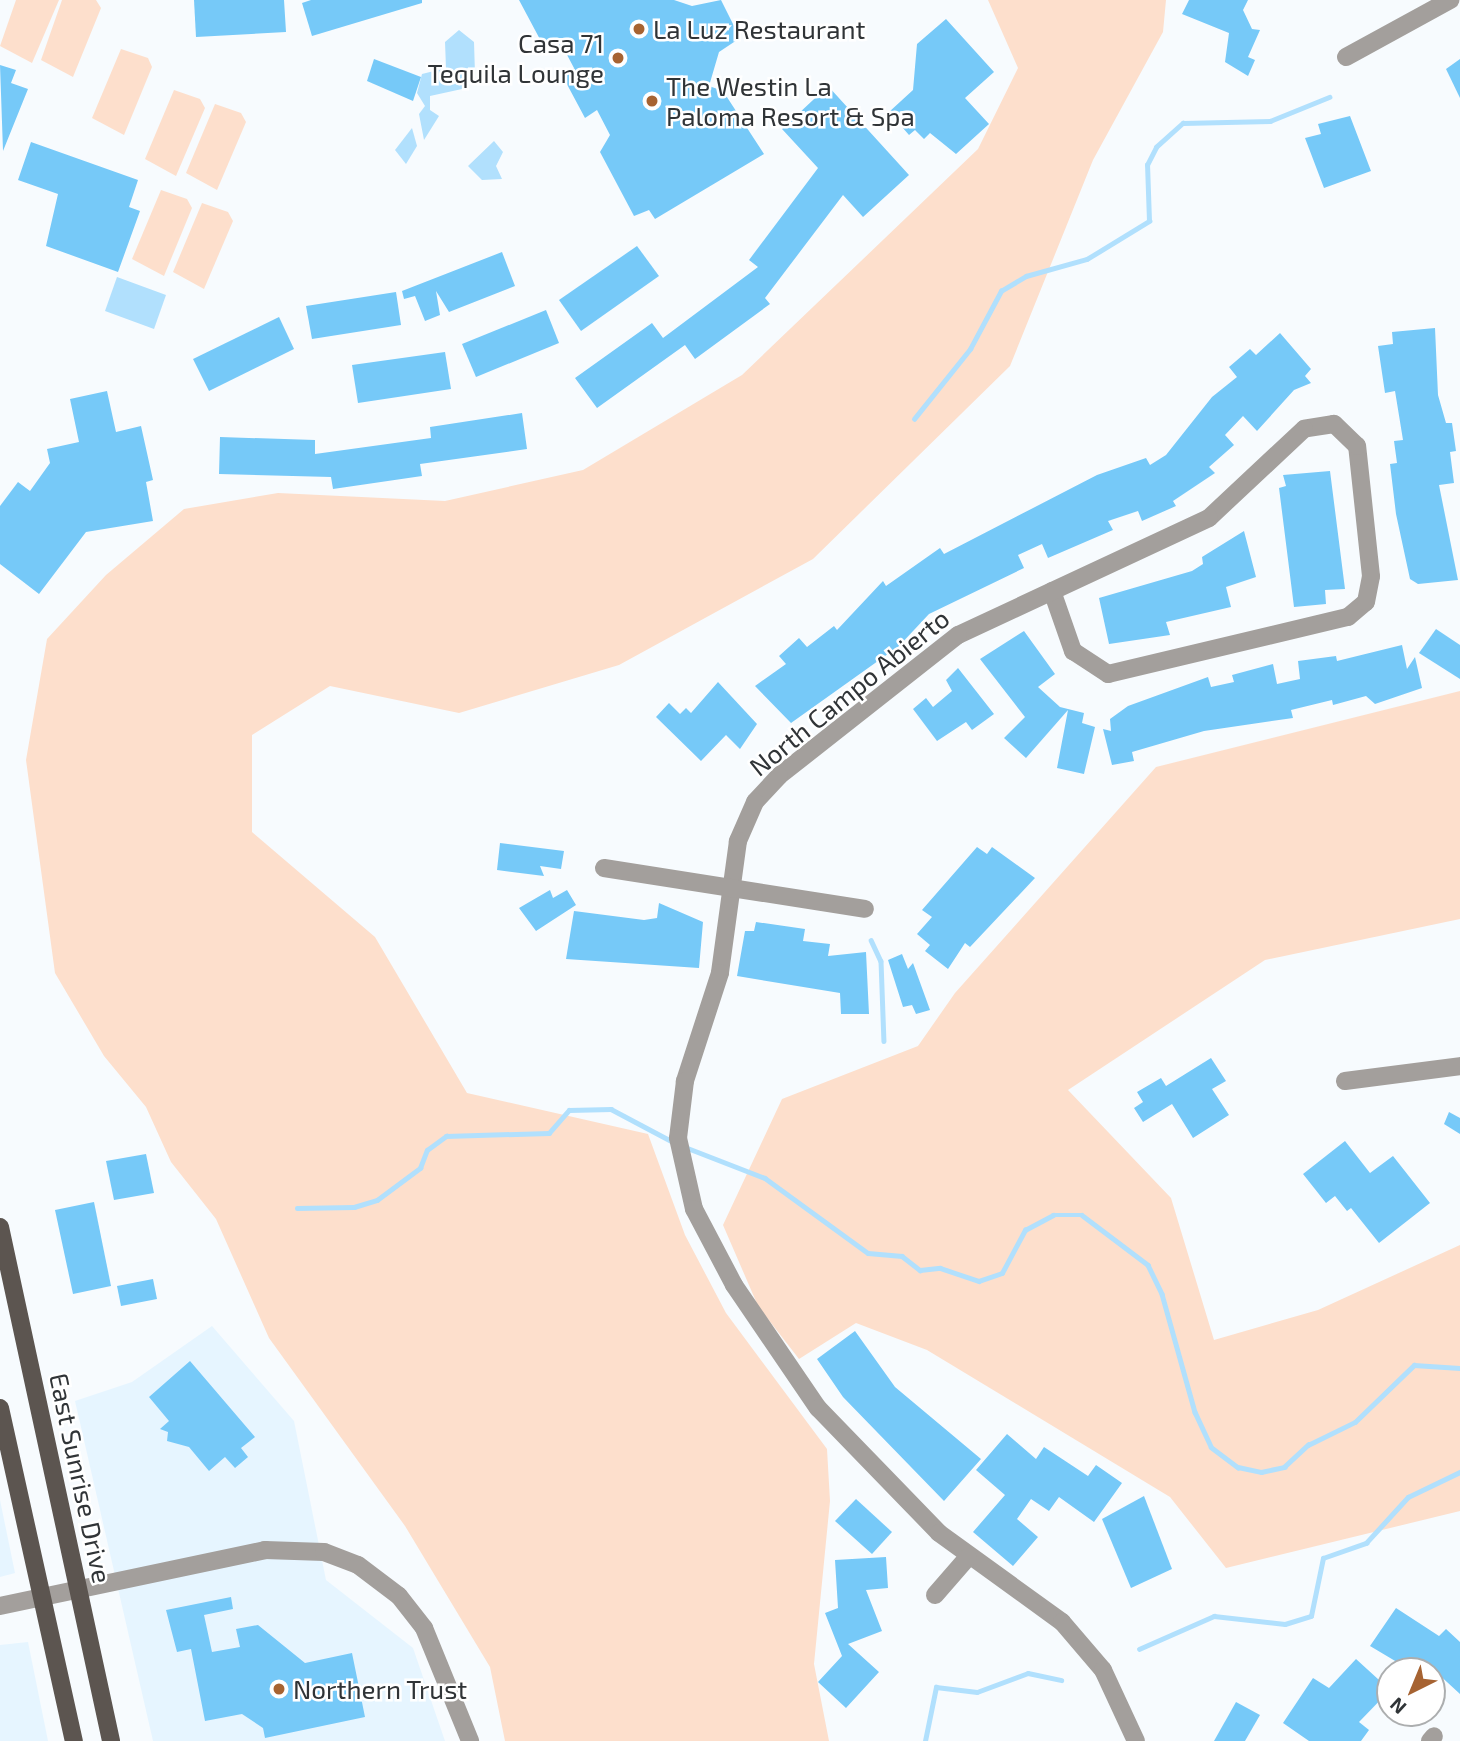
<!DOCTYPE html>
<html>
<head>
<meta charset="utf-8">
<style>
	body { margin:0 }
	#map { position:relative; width:1460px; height:1741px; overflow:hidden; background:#f7fbfe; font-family:"Exo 2",sans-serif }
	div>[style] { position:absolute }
	.built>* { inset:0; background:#e6f5ff }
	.green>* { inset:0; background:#fddfcc }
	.water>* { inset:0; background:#b1e0fd }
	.stream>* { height:4.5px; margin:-2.25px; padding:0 2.25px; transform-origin:2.25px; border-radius:2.25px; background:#b1e0fd }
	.building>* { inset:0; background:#76c9f8 }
	.minor>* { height:18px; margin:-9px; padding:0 9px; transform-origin:9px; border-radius:9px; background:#a39f9c }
	.major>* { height:18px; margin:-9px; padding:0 9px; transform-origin:9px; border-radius:9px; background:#5c5550 }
	.dots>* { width:19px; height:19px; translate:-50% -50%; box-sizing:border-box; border:4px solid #fff; border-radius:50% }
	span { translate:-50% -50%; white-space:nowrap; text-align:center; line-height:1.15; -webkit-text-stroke:5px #fff; paint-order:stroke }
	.poi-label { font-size:26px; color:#303437 }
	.left { translate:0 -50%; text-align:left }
	.right { translate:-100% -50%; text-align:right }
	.street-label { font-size:26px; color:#303437 }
	.north { position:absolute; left:1376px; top:1657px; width:70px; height:70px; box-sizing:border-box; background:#fff; border:2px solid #acaeaf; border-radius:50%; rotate:223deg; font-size:19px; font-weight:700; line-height:28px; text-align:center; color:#303437 }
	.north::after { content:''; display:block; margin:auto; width:24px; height:32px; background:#a66332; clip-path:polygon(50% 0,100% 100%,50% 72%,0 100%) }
</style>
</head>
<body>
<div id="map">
	<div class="built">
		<i style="clip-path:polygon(212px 1326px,294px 1421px,326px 1580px,413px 1648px,445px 1741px,153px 1741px,75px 1401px,132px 1382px)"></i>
		<i style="clip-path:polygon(0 1500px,15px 1573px,0 1577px)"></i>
		<i style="clip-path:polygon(28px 1642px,48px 1741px,0 1741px,0 1645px)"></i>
	</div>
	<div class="green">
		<i style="clip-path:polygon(16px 0,59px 0,32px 63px,0 46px)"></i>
		<i style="clip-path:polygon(62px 0,96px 0,101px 8px,73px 77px,41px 60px)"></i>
		<i style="clip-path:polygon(988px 0,1166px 0,1163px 32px,1093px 160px,1010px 366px,813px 559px,619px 665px,459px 713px,330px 686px,252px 735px,252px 832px,375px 937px,467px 1093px,648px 1134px,685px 1235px,726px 1313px,827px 1449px,830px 1501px,814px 1664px,829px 1741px,505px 1741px,490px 1667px,405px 1526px,269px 1338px,216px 1219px,171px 1162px,146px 1107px,104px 1056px,55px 973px,26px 760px,47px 639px,106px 575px,184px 509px,278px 493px,445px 501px,583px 470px,742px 375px,978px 149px,1018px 68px)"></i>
		<i style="clip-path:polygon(121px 49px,148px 58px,152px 67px,124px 135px,92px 118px)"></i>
		<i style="clip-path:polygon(174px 90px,200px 99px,205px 108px,176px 176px,145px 159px)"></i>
		<i style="clip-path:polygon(215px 104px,241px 113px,246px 122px,217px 190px,186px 173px)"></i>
		<i style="clip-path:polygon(161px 190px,187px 199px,192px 208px,164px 276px,132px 259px)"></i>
		<i style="clip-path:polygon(202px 203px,228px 212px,233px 221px,204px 289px,173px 272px)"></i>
		<i style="clip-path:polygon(1460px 691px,1460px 919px,1265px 960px,1068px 1090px,1171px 1198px,1214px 1340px,1318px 1310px,1460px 1245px,1460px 1511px,1226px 1568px,1170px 1497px,927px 1350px,856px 1323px,799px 1359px,758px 1306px,723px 1225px,782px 1099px,918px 1046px,955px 993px,1156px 767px)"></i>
	</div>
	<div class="water">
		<i style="clip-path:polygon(459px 30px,474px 42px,475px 74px,462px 89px,430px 96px,430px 110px,439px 116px,424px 140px,419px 114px,425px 106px,417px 93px,422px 74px,446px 68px,445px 42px)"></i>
		<i style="clip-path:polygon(412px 128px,417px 146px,406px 164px,395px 150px)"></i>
		<i style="clip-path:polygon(494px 141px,503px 152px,496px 166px,502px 179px,482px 180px,468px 166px)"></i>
		<i style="clip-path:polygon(117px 277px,166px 295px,154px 329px,105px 311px)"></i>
	</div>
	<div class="stream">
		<i style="left:914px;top:419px;width:90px;rotate:-51.3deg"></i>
		<i style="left:970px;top:349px;width:66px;rotate:-61.9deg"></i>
		<i style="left:1001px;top:291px;width:29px;rotate:-31deg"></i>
		<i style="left:1026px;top:276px;width:63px;rotate:-15.6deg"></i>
		<i style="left:1087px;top:259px;width:73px;rotate:-31.5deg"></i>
		<i style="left:1149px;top:221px;width:56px;rotate:-92deg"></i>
		<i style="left:1147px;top:165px;width:20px;rotate:-63deg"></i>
		<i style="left:1156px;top:147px;width:36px;rotate:-42deg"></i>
		<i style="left:1183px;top:123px;width:87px;rotate:-1.3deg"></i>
		<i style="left:1270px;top:121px;width:64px;rotate:-22.1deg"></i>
		<i style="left:871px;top:940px;width:23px;rotate:65deg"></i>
		<i style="left:881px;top:961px;width:80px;rotate:87.9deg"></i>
		<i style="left:685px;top:1147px;width:86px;rotate:21.2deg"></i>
		<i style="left:765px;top:1178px;width:127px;rotate:36.1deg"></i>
		<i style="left:868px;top:1253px;width:34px;rotate:5deg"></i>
		<i style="left:902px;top:1256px;width:23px;rotate:38deg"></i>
		<i style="left:920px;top:1270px;width:20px;rotate:-6deg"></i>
		<i style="left:940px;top:1268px;width:41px;rotate:18.4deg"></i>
		<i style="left:979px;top:1281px;width:24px;rotate:-19deg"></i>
		<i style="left:1002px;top:1273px;width:49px;rotate:-61.9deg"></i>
		<i style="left:1025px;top:1230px;width:32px;rotate:-28deg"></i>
		<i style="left:1053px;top:1215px;width:29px"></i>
		<i style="left:1082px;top:1215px;width:83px;rotate:37.1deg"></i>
		<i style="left:1148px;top:1265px;width:32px;rotate:64deg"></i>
		<i style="left:1162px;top:1294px;width:123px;rotate:74.4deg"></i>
		<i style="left:1195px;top:1412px;width:38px;rotate:65deg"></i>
		<i style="left:1211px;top:1447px;width:34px;rotate:37deg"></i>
		<i style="left:1238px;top:1467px;width:24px;rotate:12deg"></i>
		<i style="left:1261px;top:1472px;width:24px;rotate:-12deg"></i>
		<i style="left:1284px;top:1467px;width:33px;rotate:-43deg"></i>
		<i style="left:1308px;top:1445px;width:52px;rotate:-26.1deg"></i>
		<i style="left:1355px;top:1422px;width:82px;rotate:-44deg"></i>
		<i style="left:1414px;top:1365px;width:46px;rotate:3.7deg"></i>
		<i style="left:297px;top:1208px;width:57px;rotate:-1deg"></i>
		<i style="left:354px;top:1207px;width:24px;rotate:-17deg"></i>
		<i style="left:377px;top:1200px;width:54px;rotate:-36.7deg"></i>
		<i style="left:420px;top:1168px;width:19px;rotate:-69deg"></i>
		<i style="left:427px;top:1150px;width:24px;rotate:-36deg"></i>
		<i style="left:446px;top:1136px;width:103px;rotate:-1.7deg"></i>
		<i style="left:549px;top:1133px;width:30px;rotate:-49deg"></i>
		<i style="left:569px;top:1110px;width:42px;rotate:-1.4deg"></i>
		<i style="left:611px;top:1109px;width:70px;rotate:28deg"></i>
		<i style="left:1139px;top:1649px;width:82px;rotate:-23.7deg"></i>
		<i style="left:1214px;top:1616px;width:71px;rotate:6.4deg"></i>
		<i style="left:1285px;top:1624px;width:27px;rotate:-17deg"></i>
		<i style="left:1311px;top:1616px;width:59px;rotate:-78.3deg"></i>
		<i style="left:1323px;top:1558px;width:46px;rotate:-19.2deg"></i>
		<i style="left:1366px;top:1543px;width:62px;rotate:-47.6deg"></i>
		<i style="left:1408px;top:1497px;width:58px;rotate:-25.7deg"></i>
		<i style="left:925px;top:1741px;width:55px;rotate:-78.5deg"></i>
		<i style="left:936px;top:1687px;width:41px;rotate:7deg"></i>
		<i style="left:977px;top:1692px;width:54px;rotate:-20.4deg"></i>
		<i style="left:1028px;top:1673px;width:34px;rotate:12deg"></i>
	</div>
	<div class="building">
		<i style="clip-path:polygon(194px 0,284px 0,286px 32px,196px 37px)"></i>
		<i style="clip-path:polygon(311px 0,422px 0,422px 3px,312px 36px,302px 3px)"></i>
		<i style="clip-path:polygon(519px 0,674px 0,692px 6px,721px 0,740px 38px,719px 52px,709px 86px,723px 91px,764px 154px,655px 219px,649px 210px,634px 216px,600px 152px,610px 135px,597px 110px,585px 118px,562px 75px,574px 68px,566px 53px,543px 45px)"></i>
		<i style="clip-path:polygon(1189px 0,1248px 0,1243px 10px,1252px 29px,1260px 30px,1248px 57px,1255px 60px,1248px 76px,1225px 62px,1229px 33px,1182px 14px)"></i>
		<i style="clip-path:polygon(946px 19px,994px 72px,965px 98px,989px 124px,956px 154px,930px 133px,924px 139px,915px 130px,909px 135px,889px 112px,913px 90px,917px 44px)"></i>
		<i style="clip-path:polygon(374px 59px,421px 77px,413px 101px,367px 81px)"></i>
		<i style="clip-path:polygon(1460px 59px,1460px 98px,1446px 69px)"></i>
		<i style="clip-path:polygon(0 65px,16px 70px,11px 83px,28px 89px,3px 151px)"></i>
		<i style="clip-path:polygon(828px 86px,909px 175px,863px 217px,843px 195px,765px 298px,770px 304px,695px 359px,685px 345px,597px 408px,575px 378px,652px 323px,663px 338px,758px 267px,749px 260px,818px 168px,782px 129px)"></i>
		<i style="clip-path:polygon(1350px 116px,1371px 171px,1324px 188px,1305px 138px,1321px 134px,1318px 124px)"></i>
		<i style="clip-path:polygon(31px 142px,138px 180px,129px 207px,140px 211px,118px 272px,46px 246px,58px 194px,18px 180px)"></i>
		<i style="clip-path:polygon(637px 246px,659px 276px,581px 331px,559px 300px)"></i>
		<i style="clip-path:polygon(502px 252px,515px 286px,449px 312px,436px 291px,440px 315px,425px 321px,415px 296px,404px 299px,402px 291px)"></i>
		<i style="clip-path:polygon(396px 292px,401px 325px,312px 339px,306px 306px)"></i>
		<i style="clip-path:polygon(546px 310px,559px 343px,476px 377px,462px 344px)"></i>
		<i style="clip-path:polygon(279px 317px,294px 349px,209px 391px,193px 359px)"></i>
		<i style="clip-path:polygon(1435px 328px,1438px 395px,1446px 423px,1452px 423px,1456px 451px,1450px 452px,1454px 483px,1439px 485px,1458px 580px,1418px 584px,1410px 579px,1396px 514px,1390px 464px,1397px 463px,1394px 441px,1403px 440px,1395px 391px,1385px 393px,1378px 346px,1393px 344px,1392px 332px)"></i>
		<i style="clip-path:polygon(1280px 333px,1311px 369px,1305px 376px,1311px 383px,1294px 390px,1257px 431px,1243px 416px,1225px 435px,1234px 445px,1209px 467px,1215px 473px,1173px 501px,1176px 506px,1142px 521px,1138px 511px,1108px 521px,1113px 530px,1048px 558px,1042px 544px,1018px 555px,1024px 568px,929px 614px,899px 646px,791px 723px,755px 686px,786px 664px,779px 656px,799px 638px,807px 647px,834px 626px,837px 630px,883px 581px,886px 586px,940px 548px,944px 554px,1097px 475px,1146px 458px,1150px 465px,1166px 455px,1212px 397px,1237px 377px,1229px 367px,1250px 349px,1256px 355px)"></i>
		<i style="clip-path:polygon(445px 352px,451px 389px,358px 403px,352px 365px)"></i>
		<i style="clip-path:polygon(107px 391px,116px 432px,141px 426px,153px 480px,146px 482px,153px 521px,86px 532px,39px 594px,0 564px,0 506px,18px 482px,30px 491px,50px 463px,47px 449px,79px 442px,70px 399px)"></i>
		<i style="clip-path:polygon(522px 413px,527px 449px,420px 464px,422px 476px,333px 489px,331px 477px,219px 474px,220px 437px,315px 440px,315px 454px,431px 438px,430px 427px)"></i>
		<i style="clip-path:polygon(1330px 471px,1345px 589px,1325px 590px,1326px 604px,1294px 607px,1279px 488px,1286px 486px,1283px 475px)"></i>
		<i style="clip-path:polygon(1244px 531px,1256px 577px,1226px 587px,1231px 607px,1166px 622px,1170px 635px,1109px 644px,1099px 598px,1192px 571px,1203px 564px,1202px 557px)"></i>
		<i style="clip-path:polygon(1436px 629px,1460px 645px,1460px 679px,1419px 653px)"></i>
		<i style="clip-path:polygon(1024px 631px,1055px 674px,1038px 687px,1060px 707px,1084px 713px,1082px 723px,1095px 727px,1084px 774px,1057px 768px,1068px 710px,1026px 758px,1004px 738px,1025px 717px,980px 659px)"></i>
		<i style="clip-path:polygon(1402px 645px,1407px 669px,1415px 657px,1422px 688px,1375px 704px,1366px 696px,1333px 705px,1332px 700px,1291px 710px,1293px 718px,1204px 731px,1132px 752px,1134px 761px,1112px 765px,1103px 729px,1111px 731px,1110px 719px,1128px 706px,1208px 677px,1211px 687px,1234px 682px,1232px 675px,1273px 664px,1277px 684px,1300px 679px,1298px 661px,1336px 656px,1337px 661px)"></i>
		<i style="clip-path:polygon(958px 668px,994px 714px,972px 730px,966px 722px,937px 741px,913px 709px,926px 698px,933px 707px,952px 691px,946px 680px)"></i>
		<i style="clip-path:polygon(718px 682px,757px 724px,740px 749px,726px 735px,701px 761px,656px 717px,669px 703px,680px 714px,686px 708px,691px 713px)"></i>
		<i style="clip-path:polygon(500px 843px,564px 851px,561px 869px,540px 866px,544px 876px,497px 870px)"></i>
		<i style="clip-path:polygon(977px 847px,987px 854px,992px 847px,1035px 878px,970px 947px,965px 943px,948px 969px,925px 951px,930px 945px,917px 934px,932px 917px,922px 910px)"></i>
		<i style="clip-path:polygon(550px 890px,553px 898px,567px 890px,576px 905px,536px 931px,519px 908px)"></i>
		<i style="clip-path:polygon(659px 903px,703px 922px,699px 968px,566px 959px,574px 911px,644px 920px,657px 918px)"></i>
		<i style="clip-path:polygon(756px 922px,805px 929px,803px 941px,830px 944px,828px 956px,866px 952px,869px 1014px,841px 1014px,840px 993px,737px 976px,745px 931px,754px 931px)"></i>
		<i style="clip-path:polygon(902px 954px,908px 969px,913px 963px,930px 1010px,916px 1014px,912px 1005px,903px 1007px,888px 960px)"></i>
		<i style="clip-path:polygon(1211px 1058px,1226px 1081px,1212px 1089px,1229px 1115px,1193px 1138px,1172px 1104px,1143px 1122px,1134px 1108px,1143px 1102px,1137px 1092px,1161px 1078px,1166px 1086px)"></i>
		<i style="clip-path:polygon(1449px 1112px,1460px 1118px,1460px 1134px,1444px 1124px)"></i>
		<i style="clip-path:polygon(1345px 1141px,1370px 1173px,1393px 1156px,1430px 1203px,1379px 1243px,1351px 1208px,1347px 1211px,1335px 1196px,1326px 1203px,1303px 1174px)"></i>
		<i style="clip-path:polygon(146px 1154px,154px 1193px,114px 1200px,106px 1161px)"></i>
		<i style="clip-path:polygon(94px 1202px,111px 1286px,73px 1294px,55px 1210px)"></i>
		<i style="clip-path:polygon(153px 1279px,157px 1299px,121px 1306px,117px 1286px)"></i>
		<i style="clip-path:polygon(855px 1331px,895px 1387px,981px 1459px,944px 1501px,843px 1397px,817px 1359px)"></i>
		<i style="clip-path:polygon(190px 1361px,255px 1437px,241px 1448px,248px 1457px,235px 1468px,225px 1457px,209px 1471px,189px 1447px,167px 1441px,168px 1432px,160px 1429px,169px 1421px,149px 1397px)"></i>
		<i style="clip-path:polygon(1007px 1434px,1036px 1459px,1044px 1447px,1088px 1476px,1096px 1465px,1122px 1483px,1094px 1522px,1059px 1497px,1049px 1511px,1031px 1499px,1017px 1519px,1038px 1537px,1013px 1566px,973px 1532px,1005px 1495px,976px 1470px)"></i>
		<i style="clip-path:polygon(1144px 1496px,1172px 1569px,1131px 1588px,1102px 1519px)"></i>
		<i style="clip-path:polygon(856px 1499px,892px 1532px,872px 1554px,835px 1521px)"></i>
		<i style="clip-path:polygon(886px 1557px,888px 1588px,866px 1590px,882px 1631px,848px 1644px,879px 1672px,846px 1708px,818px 1682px,842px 1656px,825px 1613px,838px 1608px,835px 1560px)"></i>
		<i style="clip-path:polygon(231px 1597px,233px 1609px,204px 1615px,212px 1652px,240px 1647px,236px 1629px,258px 1625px,305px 1663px,352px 1653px,365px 1717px,265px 1738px,263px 1728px,242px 1714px,205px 1721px,191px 1649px,177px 1652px,166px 1610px)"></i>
		<i style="clip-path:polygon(1396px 1608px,1439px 1636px,1446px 1629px,1460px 1642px,1460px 1694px,1435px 1671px,1412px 1671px,1370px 1646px)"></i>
		<i style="clip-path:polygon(1356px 1659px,1390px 1690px,1359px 1722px,1369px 1730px,1361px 1741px,1309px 1741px,1283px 1723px,1313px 1678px,1329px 1688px)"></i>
		<i style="clip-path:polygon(1236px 1702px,1260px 1715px,1245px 1741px,1214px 1741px)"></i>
	</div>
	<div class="minor">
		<i style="left:1346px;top:57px;width:119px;rotate:-28.7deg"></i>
		<i style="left:1052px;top:591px;width:64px;rotate:70.7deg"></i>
		<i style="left:1073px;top:651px;width:42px;rotate:33.3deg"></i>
		<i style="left:1108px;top:674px;width:247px;rotate:-13.4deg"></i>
		<i style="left:1348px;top:617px;width:23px;rotate:-40deg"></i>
		<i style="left:1366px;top:602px;width:26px;rotate:-79deg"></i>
		<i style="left:1371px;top:576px;width:131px;rotate:-96.1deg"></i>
		<i style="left:1357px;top:446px;width:32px;rotate:-136deg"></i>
		<i style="left:1334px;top:424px;width:30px;rotate:171deg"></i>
		<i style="left:1304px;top:429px;width:130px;rotate:136.9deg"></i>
		<i style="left:1209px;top:518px;width:277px;rotate:155deg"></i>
		<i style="left:958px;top:635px;width:228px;rotate:141.8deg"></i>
		<i style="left:779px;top:776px;width:35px;rotate:133deg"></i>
		<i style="left:755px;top:802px;width:43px;rotate:113.6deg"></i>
		<i style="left:738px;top:841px;width:133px;rotate:97.8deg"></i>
		<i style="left:720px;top:973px;width:114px;rotate:108deg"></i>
		<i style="left:685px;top:1081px;width:57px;rotate:97deg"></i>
		<i style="left:678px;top:1138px;width:73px;rotate:77.3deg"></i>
		<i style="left:694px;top:1209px;width:86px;rotate:62.2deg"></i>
		<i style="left:734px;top:1285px;width:149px;rotate:55.7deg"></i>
		<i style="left:818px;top:1408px;width:174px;rotate:45.9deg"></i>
		<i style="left:939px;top:1533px;width:152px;rotate:35.9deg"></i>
		<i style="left:1062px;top:1622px;width:63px;rotate:49.5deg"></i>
		<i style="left:1103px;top:1670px;width:78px;rotate:65.1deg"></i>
		<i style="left:604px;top:868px;width:264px;rotate:8.9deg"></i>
		<i style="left:1345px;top:1081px;width:116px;rotate:-7.4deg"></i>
		<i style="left:935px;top:1595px;width:50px;rotate:-49deg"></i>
		<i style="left:0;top:1606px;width:271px;rotate:-11.9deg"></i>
		<i style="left:265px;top:1550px;width:59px;rotate:1.9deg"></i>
		<i style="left:324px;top:1552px;width:36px;rotate:21deg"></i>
		<i style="left:358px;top:1565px;width:51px;rotate:37.1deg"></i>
		<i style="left:399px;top:1596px;width:41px;rotate:52deg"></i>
		<i style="left:424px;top:1628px;width:122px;rotate:67.8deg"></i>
		<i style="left:1430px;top:1741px;width:6px;rotate:-51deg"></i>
	</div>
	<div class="major">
		<i style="left:0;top:1227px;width:526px;rotate:77.81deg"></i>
		<i style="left:0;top:1408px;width:341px;rotate:77.5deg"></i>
	</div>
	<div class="dots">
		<i style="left:639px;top:29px;background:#a66332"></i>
		<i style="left:618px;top:58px;background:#a66332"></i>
		<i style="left:652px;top:101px;background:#a66332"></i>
		<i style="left:279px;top:1689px;background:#a66332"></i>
	</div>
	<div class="poi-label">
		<span class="left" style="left:653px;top:29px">La Luz Restaurant</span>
		<span class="right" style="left:604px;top:58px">Casa 71<br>Tequila Lounge</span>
		<span class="left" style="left:666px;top:101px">The Westin La<br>Paloma Resort &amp; Spa</span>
		<span class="left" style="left:293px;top:1689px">Northern Trust</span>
	</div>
	<div class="street-label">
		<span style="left:849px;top:692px;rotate:-39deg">North Campo Abierto</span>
		<span style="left:81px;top:1478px;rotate:78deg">East Sunrise Drive</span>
	</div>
	<div class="north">N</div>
</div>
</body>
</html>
